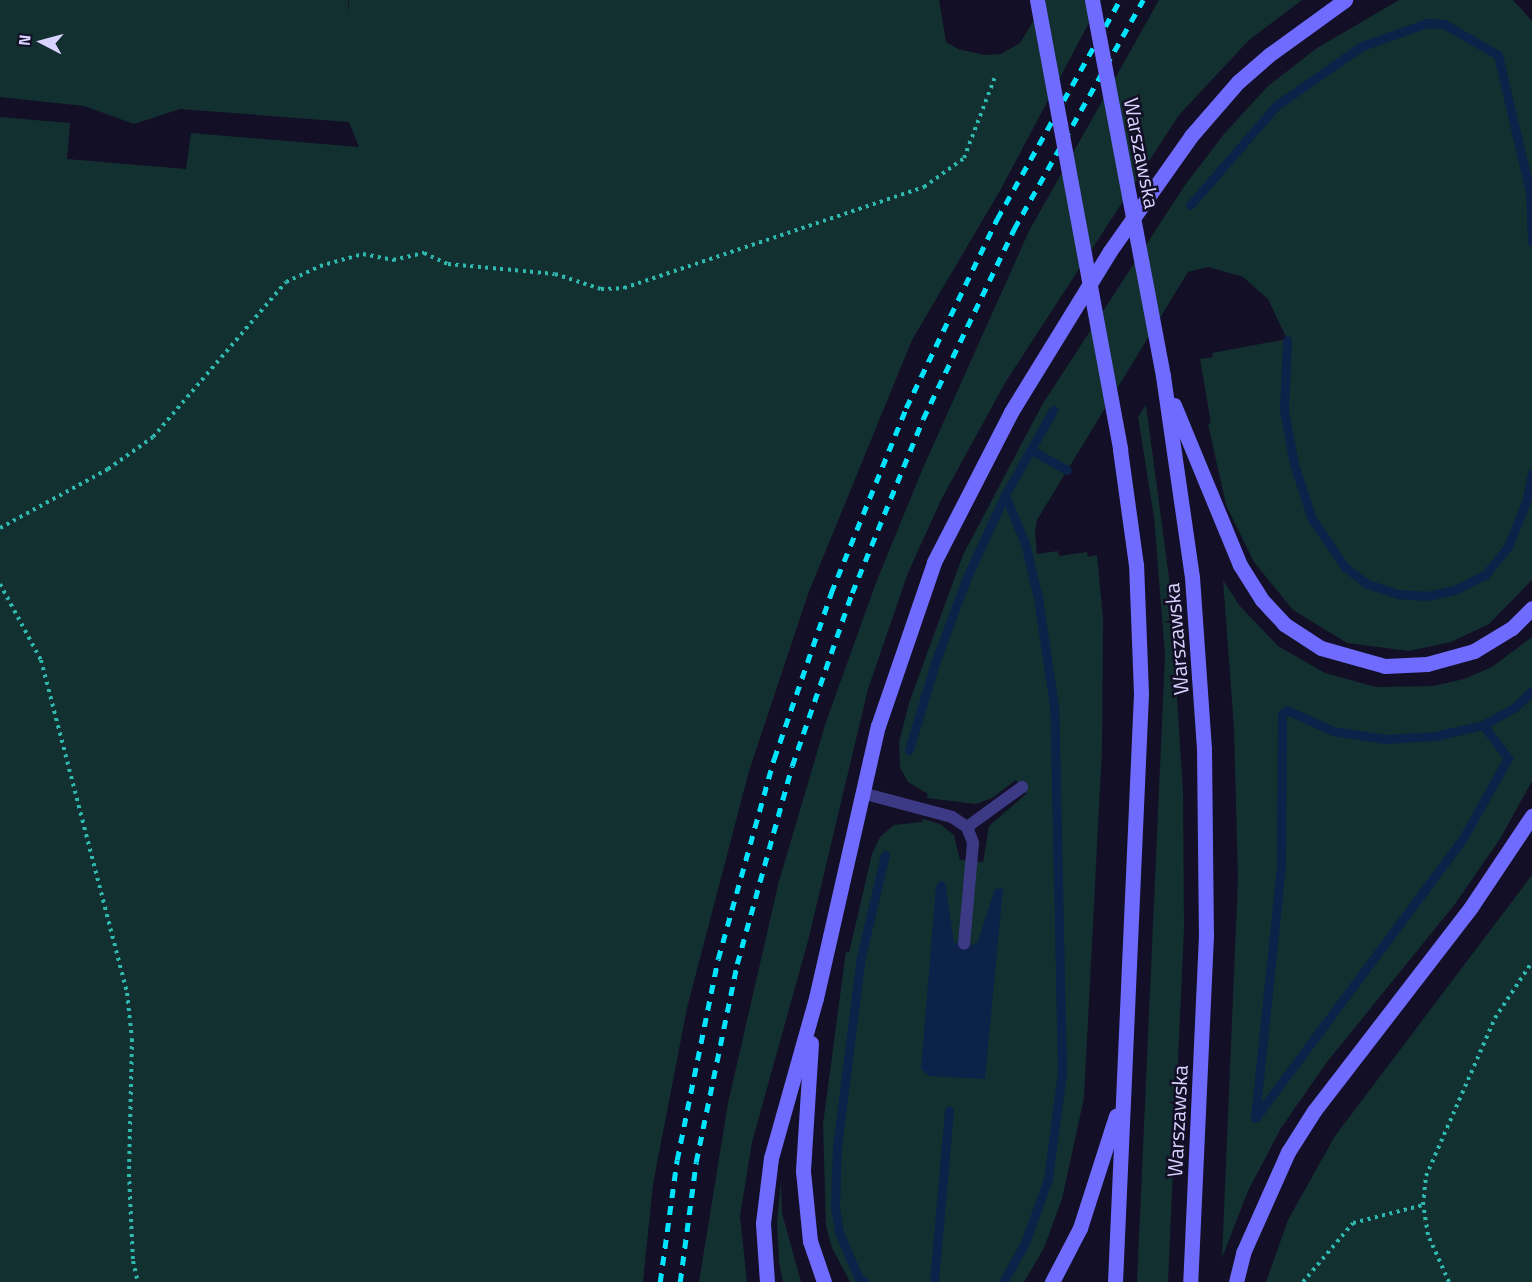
<!DOCTYPE html>
<html>
<head>
<meta charset="utf-8">
<style>
	body { margin:0 }
	#map { position:relative; width:1532px; height:1282px; overflow:hidden; background:#130f26; font-family:"Titillium Web",sans-serif }
	div>[style] { position:absolute }
	.green>* { inset:0; background:#12302f }
	.water>* { inset:0; background:#0c2248 }
	.stream>* { height:9px; margin:-4.5px; padding:0 4.5px; transform-origin:4.5px; border-radius:4.5px; background:#0c2248 }
	.path>* { height:4px; margin-top:-2px; transform-origin:0; background:repeating-linear-gradient(90deg,#2fb8b0 0 3px,transparent 0 7.5px) }
	.service>* { height:12px; margin:-6px; padding:0 6px; transform-origin:6px; border-radius:6px; background:#3d3a85 }
	.secondary>* { height:15px; margin:-7.5px; padding:0 7.5px; transform-origin:7.5px; border-radius:7.5px; background:#6f6bff }
	.rail>* { height:4.5px; margin-top:-2.25px; transform-origin:0; background:repeating-linear-gradient(90deg,#00e5ff 0 9px,transparent 0 17px) }
	.secondary-bridge>* { height:15px; margin:-7.5px; padding:0 7.5px; transform-origin:7.5px; border-radius:7.5px; background:#6f6bff }
	span { translate:-50% -50%; white-space:nowrap; text-align:center; line-height:1.15; -webkit-text-stroke:5px #130f26; paint-order:stroke }
	.street-label { font-size:21px; color:#d9d4ff }
	.north { position:absolute; left:12px; top:12px; width:60px; height:60px; -webkit-text-stroke:4px #130f26; paint-order:stroke; rotate:276deg; font-size:16px; font-weight:700; line-height:24px; text-align:center; color:#d9d4ff }
	.north::after { content:''; display:block; margin:auto; width:21px; height:27px; background:#d9d4ff; clip-path:polygon(50% 0,100% 100%,50% 72%,0 100%) }
</style>
</head>
<body>
<div id="map">
	<div class="green">
		<i style="clip-path:polygon(0 0,348px 0,348px 14px,349px 0,939px 0,946px 42px,958px 49px,984px 55px,1001px 54px,1020px 43px,1046px 0,1101px 0,1001px 189px,912px 340px,808px 594px,749px 771px,687px 1008px,653px 1184px,643px 1282px,0 1282px,0 117px,70px 123px,67px 159px,186px 169px,191px 133px,359px 147px,349px 122px,180px 109px,134px 124px,84px 106px,0 97px)"></i>
		<i style="clip-path:polygon(1159px 0,1302px 0,1249px 40px,1179px 115px,1005px 383px,941px 500px,908px 573px,868px 689px,808px 941px,752px 1142px,740px 1216px,747px 1282px,699px 1282px,728px 1103px,779px 881px,826px 722px,877px 580px,923px 468px,1029px 231px)"></i>
		<i style="clip-path:polygon(1399px 0,1513px 0,1532px 21px,1532px 580px,1489px 624px,1451px 642px,1409px 651px,1347px 643px,1293px 610px,1254px 562px,1226px 505px,1208px 424px,1211px 423px,1200px 359px,1213px 357px,1212px 353px,1287px 339px,1268px 299px,1243px 277px,1208px 267px,1188px 272px,1037px 520px,1035px 532px,1037px 554px,1058px 551px,1059px 556px,1087px 552px,1088px 557px,1097px 555px,1103px 619px,1102px 749px,1084px 1098px,1062px 1199px,1044px 1248px,1024px 1282px,850px 1282px,832px 1248px,826px 1226px,823px 1124px,846px 951px,849px 953px,872px 854px,880px 837px,894px 825px,922px 822px,923px 819px,940px 824px,954px 835px,960px 860px,983px 862px,989px 826px,1026px 794px,1016px 780px,992px 798px,976px 804px,927px 798px,928px 794px,908px 782px,900px 768px,899px 742px,909px 703px,963px 555px,1042px 405px,1185px 185px,1224px 134px,1268px 86px,1317px 48px)"></i>
		<i style="clip-path:polygon(1146px 405px,1170px 585px,1183px 793px,1184px 928px,1168px 1282px,1137px 1282px,1165px 655px,1154px 517px,1138px 417px)"></i>
		<i style="clip-path:polygon(1223px 580px,1239px 605px,1278px 646px,1325px 673px,1376px 687px,1433px 686px,1464px 679px,1492px 667px,1532px 637px,1532px 781px,1500px 839px,1455px 904px,1327px 1062px,1281px 1128px,1248px 1191px,1222px 1258px,1238px 879px,1234px 728px)"></i>
		<i style="clip-path:polygon(1532px 875px,1532px 1282px,1266px 1282px,1288px 1220px,1335px 1136px)"></i>
		<i style="clip-path:polygon(781px 1181px,782px 1213px,801px 1282px,783px 1282px,779px 1262px,777px 1221px)"></i>
	</div>
	<div class="water">
		<i style="clip-path:polygon(940px 881px,945px 882px,954px 943px,974px 945px,978px 941px,995px 889px,1003px 888px,985px 1079px,929px 1076px,921px 1069px,936px 886px)"></i>
	</div>
	<div class="stream">
		<i style="left:1190px;top:205px;width:133px;rotate:-49deg"></i>
		<i style="left:1277px;top:105px;width:103px;rotate:-34.8deg"></i>
		<i style="left:1362px;top:46px;width:69px;rotate:-19.5deg"></i>
		<i style="left:1427px;top:23px;width:17px;rotate:3deg"></i>
		<i style="left:1444px;top:24px;width:62px;rotate:29.9deg"></i>
		<i style="left:1498px;top:55px;width:141px;rotate:76.9deg"></i>
		<i style="left:1530px;top:192px;width:50px;rotate:87.7deg"></i>
		<i style="left:1287px;top:340px;width:70px;rotate:92.5deg"></i>
		<i style="left:1284px;top:410px;width:55px;rotate:79.5deg"></i>
		<i style="left:1294px;top:464px;width:58px;rotate:71.9deg"></i>
		<i style="left:1312px;top:519px;width:58px;rotate:55.5deg"></i>
		<i style="left:1345px;top:567px;width:28px;rotate:38deg"></i>
		<i style="left:1367px;top:584px;width:33px;rotate:18deg"></i>
		<i style="left:1398px;top:594px;width:29px;rotate:4deg"></i>
		<i style="left:1427px;top:596px;width:29px;rotate:-12deg"></i>
		<i style="left:1455px;top:590px;width:34px;rotate:-27deg"></i>
		<i style="left:1485px;top:575px;width:36px;rotate:-51deg"></i>
		<i style="left:1508px;top:547px;width:48px;rotate:-68.2deg"></i>
		<i style="left:1526px;top:502px;width:30px;rotate:-78deg"></i>
		<i style="left:1031px;top:450px;width:41px;rotate:29.1deg"></i>
		<i style="left:909px;top:750px;width:91px;rotate:-73.4deg"></i>
		<i style="left:935px;top:663px;width:90px;rotate:-69.7deg"></i>
		<i style="left:966px;top:579px;width:93px;rotate:-65.1deg"></i>
		<i style="left:1005px;top:495px;width:98px;rotate:-60.5deg"></i>
		<i style="left:1256px;top:1117px;width:345px;rotate:-53.4deg"></i>
		<i style="left:1462px;top:840px;width:94px;rotate:-60.7deg"></i>
		<i style="left:1508px;top:758px;width:41px;rotate:-127.1deg"></i>
		<i style="left:1255px;top:1118px;width:253px;rotate:-84.1deg"></i>
		<i style="left:1281px;top:866px;width:152px;rotate:-89.6deg"></i>
		<i style="left:1282px;top:714px;width:6px;rotate:-39deg"></i>
		<i style="left:1287px;top:710px;width:51px;rotate:24.5deg"></i>
		<i style="left:1333px;top:731px;width:53px;rotate:8.7deg"></i>
		<i style="left:1385px;top:739px;width:50px;rotate:-3.4deg"></i>
		<i style="left:1435px;top:736px;width:49px;rotate:-12.9deg"></i>
		<i style="left:1483px;top:725px;width:37px;rotate:-29deg"></i>
		<i style="left:1515px;top:707px;width:23px;rotate:-43deg"></i>
		<i style="left:865px;top:1282px;width:9px;rotate:-144deg"></i>
		<i style="left:858px;top:1277px;width:49px;rotate:-112.9deg"></i>
		<i style="left:839px;top:1232px;width:26px;rotate:-99deg"></i>
		<i style="left:835px;top:1206px;width:60px;rotate:-88.1deg"></i>
		<i style="left:837px;top:1146px;width:191px;rotate:-82.8deg"></i>
		<i style="left:861px;top:957px;width:105px;rotate:-76.8deg"></i>
		<i style="left:934px;top:1282px;width:172px;rotate:-85deg"></i>
		<i style="left:1003px;top:1282px;width:45px;rotate:-60.6deg"></i>
		<i style="left:1025px;top:1243px;width:68px;rotate:-70.2deg"></i>
		<i style="left:1048px;top:1179px;width:107px;rotate:-82.5deg"></i>
		<i style="left:1062px;top:1073px;width:367px;rotate:-91.2deg"></i>
		<i style="left:1054px;top:706px;width:109px;rotate:-98.4deg"></i>
		<i style="left:1038px;top:598px;width:57px;rotate:-103.3deg"></i>
		<i style="left:1025px;top:543px;width:52px;rotate:-112.6deg"></i>
	</div>
	<div class="path">
		<i style="left:0;top:528px;width:123px;rotate:-28.6deg"></i>
		<i style="left:108px;top:469px;width:55px;rotate:-35.4deg"></i>
		<i style="left:153px;top:437px;width:204px;rotate:-49.4deg"></i>
		<i style="left:286px;top:282px;width:38px;rotate:-25deg"></i>
		<i style="left:320px;top:266px;width:45px;rotate:-15.6deg"></i>
		<i style="left:363px;top:254px;width:31px;rotate:11deg"></i>
		<i style="left:393px;top:260px;width:32px;rotate:-13deg"></i>
		<i style="left:424px;top:253px;width:26px;rotate:25deg"></i>
		<i style="left:448px;top:264px;width:107px;rotate:5.3deg"></i>
		<i style="left:555px;top:274px;width:48px;rotate:18.1deg"></i>
		<i style="left:601px;top:289px;width:23px;rotate:-2deg"></i>
		<i style="left:624px;top:288px;width:317px;rotate:-18.6deg"></i>
		<i style="left:924px;top:187px;width:49px;rotate:-35.9deg"></i>
		<i style="left:964px;top:158px;width:90px;rotate:-69.1deg"></i>
		<i style="left:0;top:584px;width:86px;rotate:61.7deg"></i>
		<i style="left:41px;top:660px;width:344px;rotate:75.5deg"></i>
		<i style="left:127px;top:993px;width:46px;rotate:83.8deg"></i>
		<i style="left:132px;top:1039px;width:135px;rotate:91.3deg"></i>
		<i style="left:129px;top:1174px;width:87px;rotate:87.4deg"></i>
		<i style="left:133px;top:1261px;width:22px;rotate:77deg"></i>
		<i style="left:1303px;top:1282px;width:77px;rotate:-49.7deg"></i>
		<i style="left:1353px;top:1223px;width:72px;rotate:-14.4deg"></i>
		<i style="left:1449px;top:1282px;width:51px;rotate:-114.1deg"></i>
		<i style="left:1428px;top:1235px;width:30px;rotate:-99deg"></i>
		<i style="left:1423px;top:1205px;width:29px;rotate:-84deg"></i>
		<i style="left:1426px;top:1176px;width:172px;rotate:-66.4deg"></i>
		<i style="left:1495px;top:1018px;width:67px;rotate:-56.5deg"></i>
	</div>
	<div class="service">
		<i style="left:862px;top:793px;width:93px;rotate:14.9deg"></i>
		<i style="left:952px;top:817px;width:18px;rotate:34deg"></i>
		<i style="left:967px;top:827px;width:17px;rotate:69deg"></i>
		<i style="left:973px;top:843px;width:101px;rotate:95.1deg"></i>
		<i style="left:967px;top:827px;width:68px;rotate:-36deg"></i>
	</div>
	<div class="secondary">
		<i style="left:1163px;top:376px;width:203px;rotate:81.8deg"></i>
		<i style="left:1192px;top:577px;width:172px;rotate:86deg"></i>
		<i style="left:1204px;top:749px;width:186px;rotate:89.4deg"></i>
		<i style="left:1206px;top:935px;width:347px;rotate:92.6deg"></i>
		<i style="left:1174px;top:405px;width:173px;rotate:67.6deg"></i>
		<i style="left:1240px;top:565px;width:41px;rotate:57.8deg"></i>
		<i style="left:1262px;top:600px;width:33px;rotate:47deg"></i>
		<i style="left:1284px;top:624px;width:44px;rotate:33deg"></i>
		<i style="left:1321px;top:648px;width:66px;rotate:15.7deg"></i>
		<i style="left:1385px;top:666px;width:42px;rotate:-2.7deg"></i>
		<i style="left:1427px;top:664px;width:49px;rotate:-15.5deg"></i>
		<i style="left:1474px;top:651px;width:44px;rotate:-31.2deg"></i>
		<i style="left:1512px;top:628px;width:28px;rotate:-45deg"></i>
		<i style="left:811px;top:1043px;width:128px;rotate:93.6deg"></i>
		<i style="left:803px;top:1171px;width:70px;rotate:84.3deg"></i>
		<i style="left:810px;top:1241px;width:43px;rotate:71.1deg"></i>
		<i style="left:767px;top:1282px;width:59px;rotate:-93.9deg"></i>
		<i style="left:763px;top:1223px;width:65px;rotate:-83deg"></i>
		<i style="left:771px;top:1158px;width:166px;rotate:-74.3deg"></i>
		<i style="left:816px;top:998px;width:279px;rotate:-77.2deg"></i>
		<i style="left:878px;top:726px;width:173px;rotate:-71.1deg"></i>
		<i style="left:934px;top:562px;width:169px;rotate:-62.8deg"></i>
		<i style="left:1011px;top:412px;width:189px;rotate:-58.4deg"></i>
		<i style="left:1110px;top:251px;width:141px;rotate:-54.8deg"></i>
		<i style="left:1191px;top:136px;width:72px;rotate:-49deg"></i>
		<i style="left:1238px;top:82px;width:41px;rotate:-41.1deg"></i>
		<i style="left:1269px;top:55px;width:94px;rotate:-35.9deg"></i>
		<i style="left:1052px;top:1282px;width:61px;rotate:-62.6deg"></i>
		<i style="left:1080px;top:1228px;width:118px;rotate:-72.2deg"></i>
		<i style="left:1115px;top:1282px;width:590px;rotate:-87.47deg"></i>
		<i style="left:1141px;top:693px;width:128px;rotate:-92.2deg"></i>
		<i style="left:1136px;top:565px;width:117px;rotate:-97.9deg"></i>
		<i style="left:1236px;top:1282px;width:30px;rotate:-76deg"></i>
		<i style="left:1243px;top:1253px;width:111px;rotate:-66deg"></i>
		<i style="left:1288px;top:1152px;width:49px;rotate:-57.6deg"></i>
		<i style="left:1314px;top:1111px;width:257px;rotate:-52.4deg"></i>
		<i style="left:1471px;top:907px;width:110px;rotate:-56.2deg"></i>
	</div>
	<div class="rail">
		<i style="left:660px;top:1282px;width:123px;rotate:-82.1deg"></i>
		<i style="left:677px;top:1160px;width:205px;rotate:-78.5deg"></i>
		<i style="left:718px;top:959px;width:208px;rotate:-74.4deg"></i>
		<i style="left:774px;top:759px;width:176px;rotate:-71deg"></i>
		<i style="left:831px;top:593px;width:200px;rotate:-67.9deg"></i>
		<i style="left:906px;top:408px;width:210px;rotate:-64.3deg"></i>
		<i style="left:997px;top:219px;width:251px;rotate:-60.7deg"></i>
		<i style="left:680px;top:1282px;width:121px;rotate:-82.4deg"></i>
		<i style="left:696px;top:1162px;width:202px;rotate:-78.3deg"></i>
		<i style="left:737px;top:964px;width:205px;rotate:-74.5deg"></i>
		<i style="left:792px;top:766px;width:183px;rotate:-70.9deg"></i>
		<i style="left:852px;top:593px;width:188px;rotate:-67.8deg"></i>
		<i style="left:923px;top:419px;width:211px;rotate:-64.4deg"></i>
		<i style="left:1014px;top:229px;width:263px;rotate:-60.6deg"></i>
	</div>
	<div class="secondary-bridge">
		<i style="left:1037px;top:0;width:457px;rotate:79.5deg"></i>
		<i style="left:1092px;top:0;width:383px;rotate:79.3deg"></i>
	</div>
	<div class="street-label">
		<span style="left:1142px;top:153px;rotate:79deg">Warszawska</span>
		<span style="left:1176px;top:639px;rotate:-95deg">Warszawska</span>
		<span style="left:1177px;top:1121px;rotate:-87deg">Warszawska</span>
	</div>
	<div class="north">N</div>
</div>
</body>
</html>
